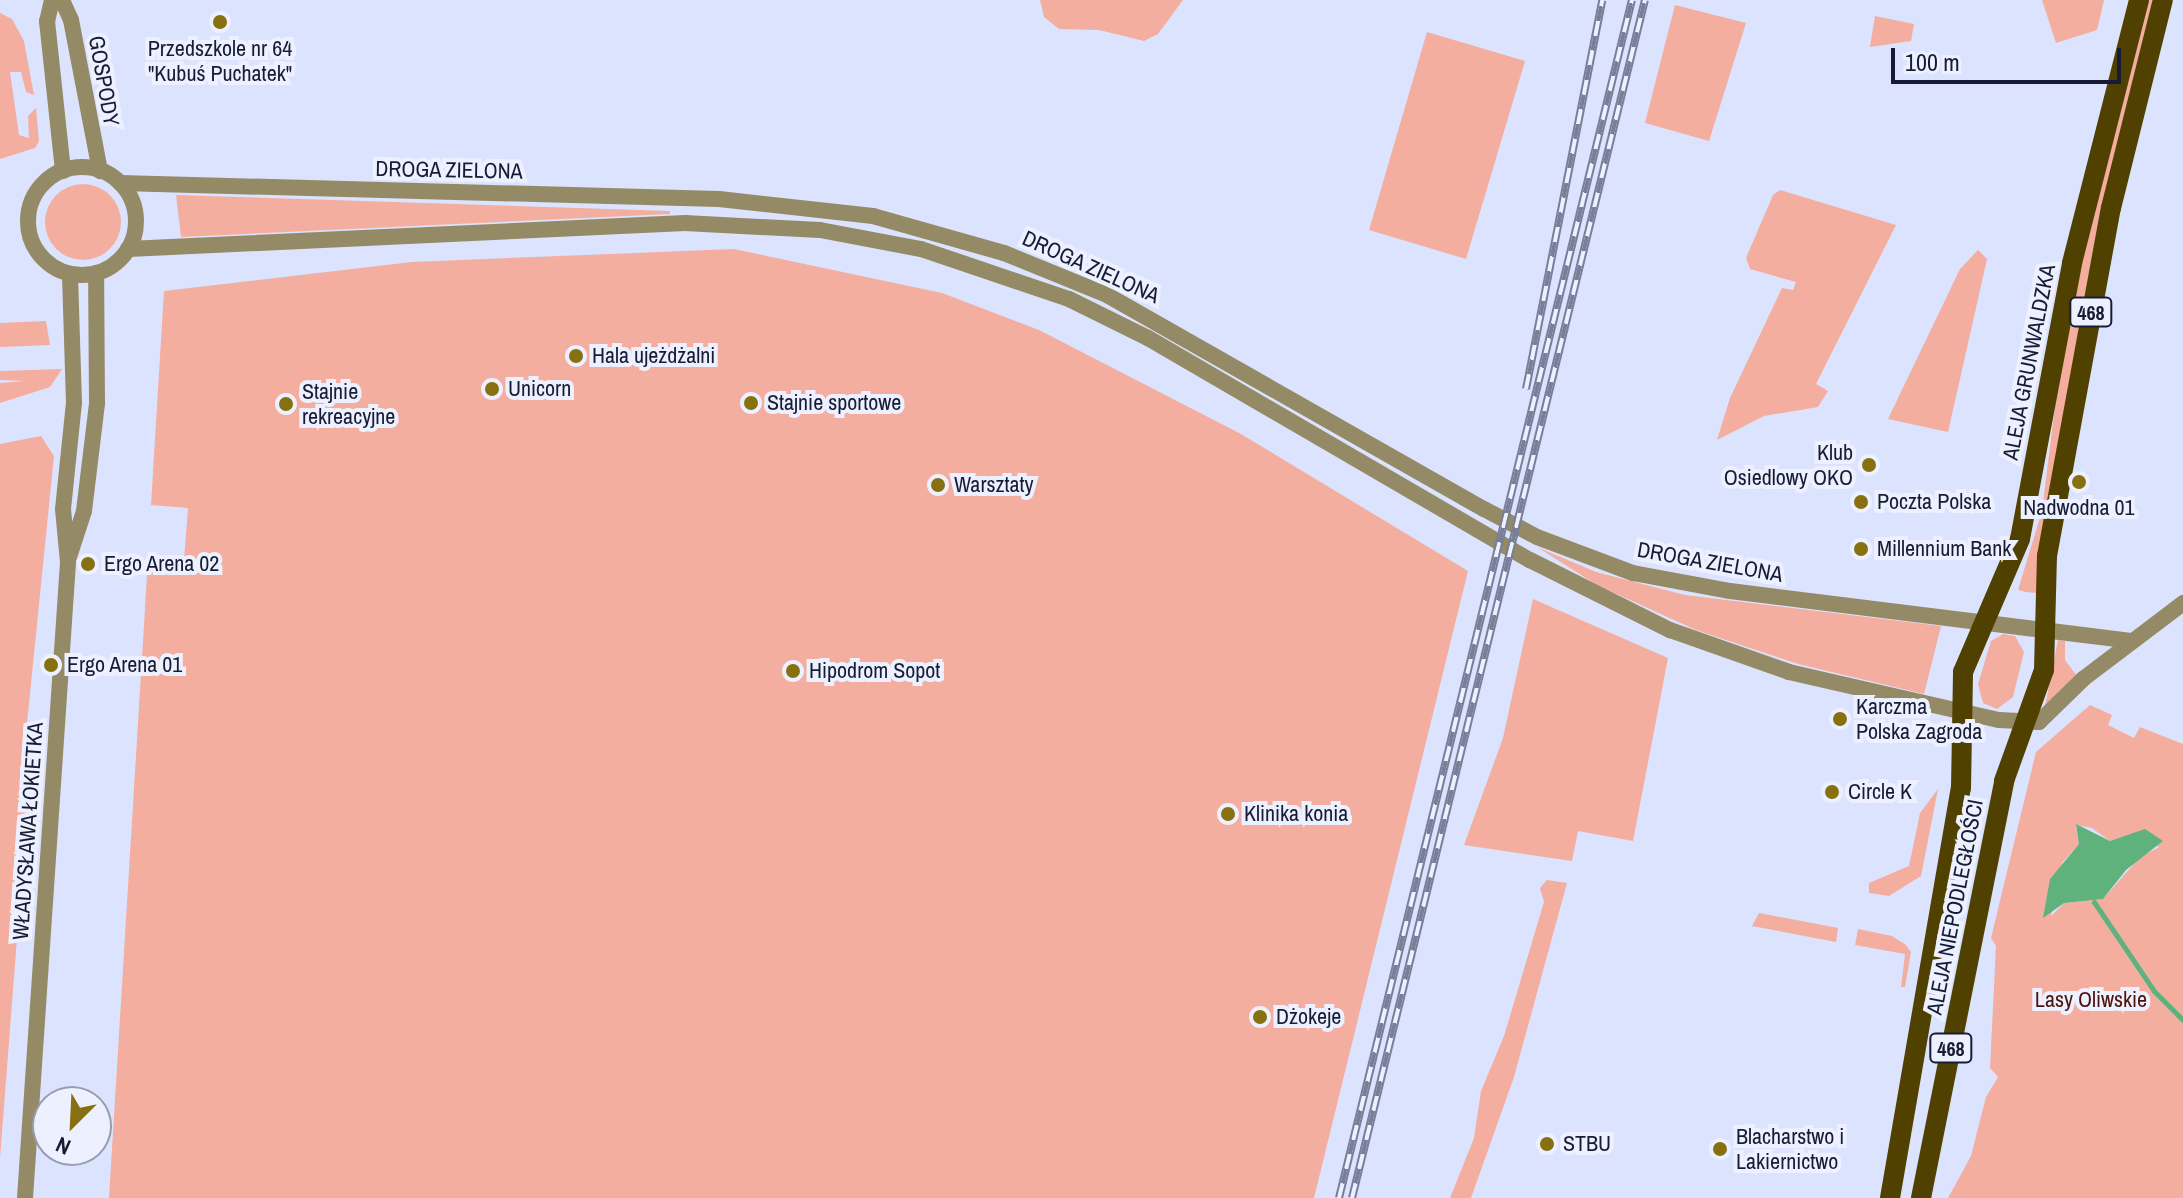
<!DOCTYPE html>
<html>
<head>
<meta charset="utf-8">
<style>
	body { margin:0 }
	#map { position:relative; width:2183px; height:1198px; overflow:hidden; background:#dbe3fe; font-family:"Archivo Narrow",sans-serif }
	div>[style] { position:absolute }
	.green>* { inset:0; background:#f4ae9f }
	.round { border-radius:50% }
	.water>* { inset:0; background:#5fb27b }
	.stream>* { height:5px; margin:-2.5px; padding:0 2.5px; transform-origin:2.5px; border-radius:2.5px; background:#5fb27b }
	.minor>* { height:16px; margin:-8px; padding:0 8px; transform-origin:8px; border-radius:8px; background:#958a66 }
	.minor>.ring { margin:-8px; padding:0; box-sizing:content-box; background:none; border:16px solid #958a66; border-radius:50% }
	.major>* { height:20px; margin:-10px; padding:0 10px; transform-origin:10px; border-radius:10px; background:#514100 }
	.rail>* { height:8px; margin-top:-4px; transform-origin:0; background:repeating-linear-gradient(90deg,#edf1ff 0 15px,#797f99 0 30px); box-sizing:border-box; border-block:2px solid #797f99 }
	.dots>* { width:22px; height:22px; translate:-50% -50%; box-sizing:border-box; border:4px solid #edf1ff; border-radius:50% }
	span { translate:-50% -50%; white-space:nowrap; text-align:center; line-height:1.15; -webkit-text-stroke:8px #edf1ff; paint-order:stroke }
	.shield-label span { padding:2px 6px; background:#edf1ff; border:2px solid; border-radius:6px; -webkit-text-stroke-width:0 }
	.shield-label { font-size:20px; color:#171c34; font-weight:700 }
	.poi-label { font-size:22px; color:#171c34 }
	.left { translate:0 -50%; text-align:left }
	.right { translate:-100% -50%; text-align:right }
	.street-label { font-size:22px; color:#171c34 }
	.park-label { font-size:22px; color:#4c1308 }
	.north { position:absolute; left:32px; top:1086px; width:80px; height:80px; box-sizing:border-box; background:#edf1ff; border:2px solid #979cae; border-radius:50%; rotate:204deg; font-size:22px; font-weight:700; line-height:32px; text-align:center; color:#171c34 }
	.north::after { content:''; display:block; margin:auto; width:28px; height:36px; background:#877010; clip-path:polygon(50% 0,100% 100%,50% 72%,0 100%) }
	.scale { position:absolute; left:1891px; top:48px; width:230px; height:36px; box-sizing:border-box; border:4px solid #171c34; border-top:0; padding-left:10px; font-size:24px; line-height:28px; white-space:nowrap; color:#171c34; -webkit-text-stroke:6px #edf1ff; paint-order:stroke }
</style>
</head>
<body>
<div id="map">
	<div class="green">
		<i style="clip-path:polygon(1040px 0,1183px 0,1158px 34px,1144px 41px,1099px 30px,1059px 29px,1044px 17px)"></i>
		<i style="clip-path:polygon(2042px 0,2104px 0,2097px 30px,2056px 43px)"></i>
		<i style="clip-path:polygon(2149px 0,2154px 0,2089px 273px,2037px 593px,2026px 592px,2018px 590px,2042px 511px,2060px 366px,2076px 285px)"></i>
		<i style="clip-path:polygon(1675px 5px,1746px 23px,1709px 141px,1645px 123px)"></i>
		<i style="clip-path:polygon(0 13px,12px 19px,24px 41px,34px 95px,26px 92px,21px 72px,10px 72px,19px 135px,29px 138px,28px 116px,36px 108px,39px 141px,35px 148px,0 159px)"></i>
		<i style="clip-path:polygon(1875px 16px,1914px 24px,1911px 41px,1870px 47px)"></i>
		<i style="clip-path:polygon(1427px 32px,1525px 61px,1466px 259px,1369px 230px)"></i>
		<i class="round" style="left:45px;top:184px;width:76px;height:76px"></i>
		<i style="clip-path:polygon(1780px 190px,1896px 225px,1816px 384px,1828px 391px,1818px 407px,1764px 416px,1717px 440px,1730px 398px,1782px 288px,1793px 290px,1796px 282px,1750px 269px,1746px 258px,1773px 195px)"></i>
		<i style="clip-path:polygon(176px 195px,670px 211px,670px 214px,181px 237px)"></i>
		<i style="clip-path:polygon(734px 249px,942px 293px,1039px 330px,1241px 434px,1468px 571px,1314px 1198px,109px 1198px,148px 559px,184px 561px,188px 508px,151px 505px,164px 291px,412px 262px)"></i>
		<i style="clip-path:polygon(1978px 250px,1987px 259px,1948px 432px,1888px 419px,1960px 269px)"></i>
		<i style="clip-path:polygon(46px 321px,50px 345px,0 347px,0 323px)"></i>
		<i style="clip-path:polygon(62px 369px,50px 387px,0 403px,0 383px,25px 381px,0 380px,0 371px)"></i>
		<i style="clip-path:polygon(41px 436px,54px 456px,25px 743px,32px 744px,0 1158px,0 444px)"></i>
		<i style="clip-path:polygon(1537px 547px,1596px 572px,1685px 595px,1941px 626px,1924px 694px,1798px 664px,1696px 630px,1597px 585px)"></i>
		<i style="clip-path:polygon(1533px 599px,1668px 658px,1633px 841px,1578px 831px,1572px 861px,1464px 845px,1503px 738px)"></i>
		<i style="clip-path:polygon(2003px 634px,2015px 636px,2024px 652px,2013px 697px,1997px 709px,1983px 703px,1978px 684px,1991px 641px)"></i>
		<i style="clip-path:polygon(2058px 640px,2065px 641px,2065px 660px,2077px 676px,2045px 706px)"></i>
		<i style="clip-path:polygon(evenodd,2090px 705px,2112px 715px,2108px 725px,2134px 738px,2140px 727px,2183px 744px,2183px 1198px,1948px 1198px,1971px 1156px,1986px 1097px,1998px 1077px,1990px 1068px,1996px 946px,1991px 938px,2036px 752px,2090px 705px,2076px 825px,2092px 828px,2110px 841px,2131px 834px,2159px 847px,2139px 858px,2103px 899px,2064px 903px,2051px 916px,2062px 863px,2079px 844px,2076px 825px)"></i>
		<i style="clip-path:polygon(1938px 789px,1921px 876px,1889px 896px,1869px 893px,1869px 883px,1909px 866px,1920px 813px)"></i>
		<i style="clip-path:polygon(1547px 880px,1567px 883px,1514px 1077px,1471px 1198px,1450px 1198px,1474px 1138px,1481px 1091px,1504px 1036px,1544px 902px,1540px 888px)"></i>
		<i style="clip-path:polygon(1759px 913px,1838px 928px,1836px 942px,1752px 926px)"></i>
		<i style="clip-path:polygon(1858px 929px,1892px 936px,1906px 945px,1911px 952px,1905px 987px,1901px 987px,1905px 954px,1855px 945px)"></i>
	</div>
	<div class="water">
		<i style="clip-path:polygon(2076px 824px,2110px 841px,2145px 829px,2163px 841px,2126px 870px,2103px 899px,2064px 903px,2043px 918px,2050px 879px,2079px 844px)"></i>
	</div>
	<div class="stream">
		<i style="left:2094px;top:902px;width:107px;rotate:56deg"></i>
		<i style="left:2154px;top:991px;width:41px;rotate:45deg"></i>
	</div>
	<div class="minor">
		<i style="left:52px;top:0;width:22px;rotate:103deg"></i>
		<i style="left:47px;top:21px;width:151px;rotate:83.9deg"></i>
		<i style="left:62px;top:0;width:22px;rotate:66deg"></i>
		<i style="left:71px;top:20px;width:154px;rotate:79.1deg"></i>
		<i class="ring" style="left:28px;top:167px;width:92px;height:92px"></i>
		<i style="left:120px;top:183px;width:599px;rotate:1.53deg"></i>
		<i style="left:719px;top:199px;width:155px;rotate:6.3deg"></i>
		<i style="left:873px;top:216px;width:136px;rotate:15.8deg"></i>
		<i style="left:1004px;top:253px;width:111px;rotate:22.2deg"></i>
		<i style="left:1107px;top:295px;width:434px;rotate:29.6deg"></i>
		<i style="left:1484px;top:509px;width:60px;rotate:27.8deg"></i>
		<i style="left:1537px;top:537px;width:103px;rotate:20.6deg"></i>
		<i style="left:1633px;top:573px;width:99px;rotate:10.5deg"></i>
		<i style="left:1730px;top:591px;width:404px;rotate:7.1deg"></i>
		<i style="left:128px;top:249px;width:558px;rotate:-2.67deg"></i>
		<i style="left:685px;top:223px;width:135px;rotate:3deg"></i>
		<i style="left:820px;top:230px;width:103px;rotate:10.7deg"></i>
		<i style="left:921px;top:249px;width:156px;rotate:18.7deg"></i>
		<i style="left:1069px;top:299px;width:88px;rotate:26.3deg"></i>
		<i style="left:1148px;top:338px;width:442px;rotate:30.2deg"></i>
		<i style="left:1530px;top:560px;width:157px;rotate:26.6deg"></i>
		<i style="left:1670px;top:630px;width:126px;rotate:19.4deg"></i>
		<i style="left:1789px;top:672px;width:215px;rotate:12.9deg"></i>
		<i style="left:1999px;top:720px;width:40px;rotate:2.9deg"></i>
		<i style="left:2039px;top:722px;width:62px;rotate:-44.3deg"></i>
		<i style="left:2083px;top:679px;width:126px;rotate:-37.2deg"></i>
		<i style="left:69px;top:557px;width:48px;rotate:-71.9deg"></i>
		<i style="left:84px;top:511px;width:109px;rotate:-83.1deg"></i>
		<i style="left:97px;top:403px;width:130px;rotate:-90.4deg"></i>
		<i style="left:25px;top:1198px;width:637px;rotate:-86.13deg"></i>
		<i style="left:68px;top:562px;width:53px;rotate:-95.4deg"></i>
		<i style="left:63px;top:509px;width:107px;rotate:-84.1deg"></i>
		<i style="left:74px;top:403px;width:129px;rotate:-91.8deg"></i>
	</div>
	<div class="major">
		<i style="left:1890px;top:1198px;width:416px;rotate:-80.2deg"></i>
		<i style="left:1961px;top:788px;width:116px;rotate:-89deg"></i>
		<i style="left:1963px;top:672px;width:145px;rotate:-66.8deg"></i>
		<i style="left:2020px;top:539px;width:281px;rotate:-79.3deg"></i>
		<i style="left:2072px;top:263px;width:271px;rotate:-75.7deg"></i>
		<i style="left:1921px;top:1198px;width:425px;rotate:-78.7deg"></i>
		<i style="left:2004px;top:781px;width:118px;rotate:-70.2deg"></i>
		<i style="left:2044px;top:670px;width:114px;rotate:-88.5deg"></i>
		<i style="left:2047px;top:556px;width:354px;rotate:-79.6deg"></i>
		<i style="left:2111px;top:208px;width:214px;rotate:-76deg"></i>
	</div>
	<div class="rail">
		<i style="left:1526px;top:389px;width:396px;rotate:-78.9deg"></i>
		<i style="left:1339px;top:1198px;width:1233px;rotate:-76.26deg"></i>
		<i style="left:1352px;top:1198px;width:1233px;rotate:-76.26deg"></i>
	</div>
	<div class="dots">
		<i style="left:220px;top:22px;background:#877010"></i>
		<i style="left:576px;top:356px;background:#877010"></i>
		<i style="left:492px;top:389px;background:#877010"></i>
		<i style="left:751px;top:403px;background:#877010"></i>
		<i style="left:286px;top:404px;background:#877010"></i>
		<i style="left:1869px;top:465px;background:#877010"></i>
		<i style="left:2079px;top:482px;background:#877010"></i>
		<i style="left:938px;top:485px;background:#877010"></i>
		<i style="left:1861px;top:502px;background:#877010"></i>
		<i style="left:1861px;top:549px;background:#877010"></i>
		<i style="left:88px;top:564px;background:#877010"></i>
		<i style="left:51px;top:665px;background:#877010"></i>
		<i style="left:793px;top:671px;background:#877010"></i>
		<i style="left:1840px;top:719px;background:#877010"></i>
		<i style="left:1832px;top:792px;background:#877010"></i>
		<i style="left:1228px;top:814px;background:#877010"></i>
		<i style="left:1260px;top:1017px;background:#877010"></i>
		<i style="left:1547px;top:1144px;background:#877010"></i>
		<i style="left:1720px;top:1149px;background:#877010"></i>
	</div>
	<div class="shield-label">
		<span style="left:2091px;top:312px">468</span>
		<span style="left:1951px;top:1048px">468</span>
	</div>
	<div class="poi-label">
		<span style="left:220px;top:61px">Przedszkole nr 64<br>"Kubuś Puchatek"</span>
		<span class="left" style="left:592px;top:356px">Hala ujeżdżalni</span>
		<span class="left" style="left:508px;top:389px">Unicorn</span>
		<span class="left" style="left:302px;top:404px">Stajnie<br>rekreacyjne</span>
		<span class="left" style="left:767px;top:403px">Stajnie sportowe</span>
		<span class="right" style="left:1853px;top:465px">Klub<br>Osiedlowy OKO</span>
		<span class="left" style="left:954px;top:485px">Warsztaty</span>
		<span class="left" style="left:1877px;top:502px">Poczta Polska</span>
		<span style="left:2079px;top:508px">Nadwodna 01</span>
		<span class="left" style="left:1877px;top:549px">Millennium Bank</span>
		<span class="left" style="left:104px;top:564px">Ergo Arena 02</span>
		<span class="left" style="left:67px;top:665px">Ergo Arena 01</span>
		<span class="left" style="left:809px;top:671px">Hipodrom Sopot</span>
		<span class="left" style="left:1856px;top:719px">Karczma<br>Polska Zagroda</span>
		<span class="left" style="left:1848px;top:792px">Circle K</span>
		<span class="left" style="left:1244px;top:814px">Klinika konia</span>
		<span class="left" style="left:1276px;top:1017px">Dżokeje</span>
		<span class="left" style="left:1736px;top:1149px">Blacharstwo i<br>Lakiernictwo</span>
		<span class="left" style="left:1563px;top:1144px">STBU</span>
	</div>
	<div class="street-label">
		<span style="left:104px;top:81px;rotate:80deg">GOSPODY</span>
		<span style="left:449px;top:170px;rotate:1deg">DROGA ZIELONA</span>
		<span style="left:1091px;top:267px;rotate:24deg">DROGA ZIELONA</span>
		<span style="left:2029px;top:362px;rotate:-79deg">ALEJA GRUNWALDZKA</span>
		<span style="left:1710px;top:562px;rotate:10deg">DROGA ZIELONA</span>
		<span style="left:28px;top:831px;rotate:-86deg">WŁADYSŁAWA ŁOKIETKA</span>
		<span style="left:1955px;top:907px;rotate:-79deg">ALEJA NIEPODLEGŁOŚCI</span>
	</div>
	<div class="park-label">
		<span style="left:2091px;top:1000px">Lasy Oliwskie</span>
	</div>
	<div class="north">N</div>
	<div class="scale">100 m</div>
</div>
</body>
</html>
